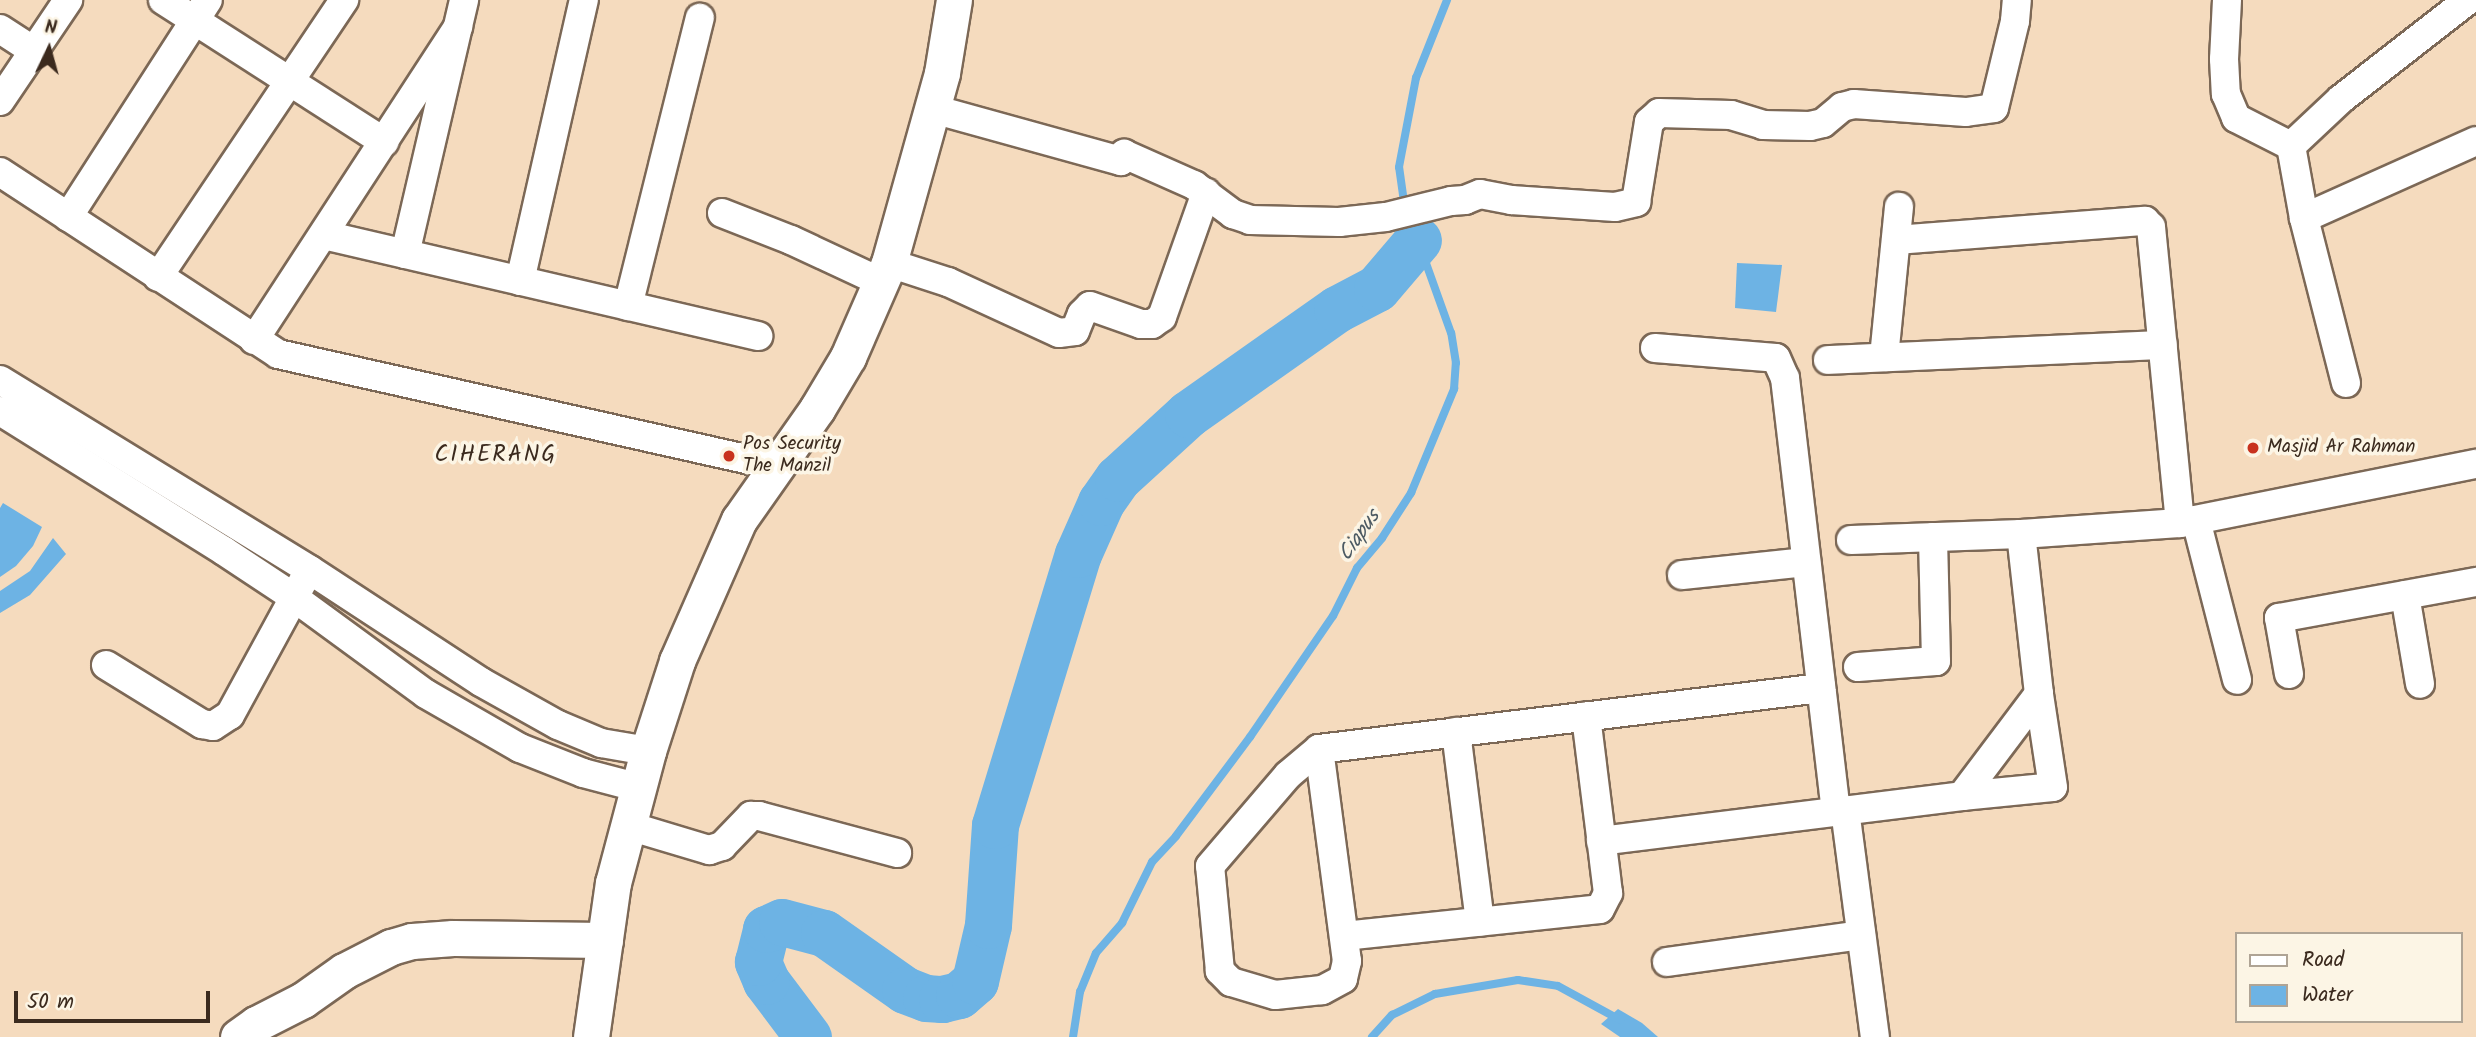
<!DOCTYPE html>
<html>
<head>
<meta charset="utf-8">
<style>
	body { margin:0 }
	#map { position:relative; width:2476px; height:1037px; overflow:hidden; background:#f5dbbe; font-family:Kalam,sans-serif }
	div>[style] { position:absolute }
	.water>* { inset:0; background:#6db3e4 }
	.stream>* { height:8px; margin:-4px; padding:0 4px; transform-origin:4px; border-radius:4px; background:#6db3e4 }
	.river>* { height:47px; margin:-23.5px; padding:0 23.5px; transform-origin:23.5px; border-radius:23.5px; background:#6db3e4 }
	.roads { filter:drop-shadow(2px 0 #7c6856) drop-shadow(-2px 0 #7c6856) drop-shadow(0 2px #7c6856) drop-shadow(0 -2px #7c6856) }
	.minor>* { height:28px; margin:-14px; padding:0 14px; transform-origin:14px; border-radius:14px; background:#fff }
	.tertiary>* { height:35px; margin:-17.5px; padding:0 17.5px; transform-origin:17.5px; border-radius:17.5px; background:#fff }
	.dots>* { width:19px; height:19px; translate:-50% -50%; box-sizing:border-box; border:4px solid #fcf5e5; border-radius:50% }
	span { translate:-50% -50%; white-space:nowrap; text-align:center; line-height:1.15; -webkit-text-stroke:7px #fcf5e5; paint-order:stroke }
	.poi-label { font-size:19px; color:#3b2a1e }
	.left { translate:0 -50%; text-align:left }
	.water-label { font-size:21px; color:#4c5a63; font-style:italic }
	.quarter-label { font-size:23px; color:#3b2a1e; letter-spacing:2px }
	.legend { position:absolute; left:2235px; top:932px; width:228px; height:91px; box-sizing:border-box; background:#fcf5e5; border:2px solid #afa495; margin:0; padding:9px 12px; list-style:none; font-size:21px; color:#3b2a1e }
	.legend li { display:flex; align-items:center; gap:14px; height:35px }
	.legend b { width:35px; border:2px solid #afa495 }
	.north { position:absolute; left:14px; top:14px; width:70px; height:70px; -webkit-text-stroke:5px #fcf5e5; paint-order:stroke; rotate:5deg; font-size:19px; font-weight:700; line-height:28px; text-align:center; color:#3b2a1e }
	.north::after { content:''; display:block; margin:auto; width:24px; height:32px; background:#3b2a1e; clip-path:polygon(50% 0,100% 100%,50% 72%,0 100%) }
	.scale { position:absolute; left:14px; top:991px; width:196px; height:32px; box-sizing:border-box; border:4px solid #3b2a1e; border-top:0; padding-left:9px; font-size:21px; line-height:24px; white-space:nowrap; color:#3b2a1e; -webkit-text-stroke:5px #fcf5e5; paint-order:stroke }
</style>
</head>
<body>
<div id="map">
	<div class="water">
		<i style="clip-path:polygon(1737px 263px,1782px 265px,1776px 312px,1735px 308px)"></i>
		<i style="clip-path:polygon(3px 503px,42px 527px,33px 546px,16px 566px,0 577px,0 508px)"></i>
		<i style="clip-path:polygon(53px 538px,66px 554px,30px 595px,0 613px,0 591px,30px 571px)"></i>
		<i style="clip-path:polygon(1618px 1009px,1642px 1023px,1658px 1037px,1620px 1037px,1601px 1024px)"></i>
	</div>
	<div class="stream">
		<i style="left:1073px;top:1037px;width:46px;rotate:-81.2deg"></i>
		<i style="left:1080px;top:992px;width:42px;rotate:-67.7deg"></i>
		<i style="left:1096px;top:953px;width:40px;rotate:-49deg"></i>
		<i style="left:1122px;top:923px;width:68px;rotate:-63.8deg"></i>
		<i style="left:1152px;top:862px;width:35px;rotate:-47deg"></i>
		<i style="left:1176px;top:836px;width:124px;rotate:-53.2deg"></i>
		<i style="left:1250px;top:737px;width:147px;rotate:-55.6deg"></i>
		<i style="left:1333px;top:616px;width:54px;rotate:-63.4deg"></i>
		<i style="left:1357px;top:568px;width:39px;rotate:-50deg"></i>
		<i style="left:1382px;top:538px;width:54px;rotate:-57.2deg"></i>
		<i style="left:1411px;top:493px;width:113px;rotate:-67.5deg"></i>
		<i style="left:1454px;top:389px;width:26px;rotate:-86deg"></i>
		<i style="left:1456px;top:363px;width:30px;rotate:-99deg"></i>
		<i style="left:1451px;top:333px;width:139px;rotate:-109.7deg"></i>
		<i style="left:1404px;top:202px;width:35px;rotate:-98deg"></i>
		<i style="left:1399px;top:167px;width:91px;rotate:-79.2deg"></i>
		<i style="left:1416px;top:78px;width:84px;rotate:-68.3deg"></i>
		<i style="left:1372px;top:1037px;width:30px;rotate:-48deg"></i>
		<i style="left:1392px;top:1015px;width:48px;rotate:-26deg"></i>
		<i style="left:1435px;top:994px;width:84px;rotate:-9.6deg"></i>
		<i style="left:1518px;top:980px;width:40px;rotate:8.5deg"></i>
		<i style="left:1558px;top:986px;width:71px;rotate:28.7deg"></i>
	</div>
	<div class="river">
		<i style="left:808px;top:1037px;width:70px;rotate:-126.9deg"></i>
		<i style="left:766px;top:981px;width:21px;rotate:-113deg"></i>
		<i style="left:758px;top:962px;width:34px;rotate:-76deg"></i>
		<i style="left:766px;top:929px;width:17px;rotate:-24deg"></i>
		<i style="left:782px;top:922px;width:43px;rotate:14.7deg"></i>
		<i style="left:824px;top:933px;width:99px;rotate:35.1deg"></i>
		<i style="left:905px;top:990px;width:22px;rotate:21deg"></i>
		<i style="left:926px;top:998px;width:16px;rotate:4deg"></i>
		<i style="left:942px;top:999px;width:17px;rotate:-13deg"></i>
		<i style="left:959px;top:995px;width:21px;rotate:-41deg"></i>
		<i style="left:975px;top:981px;width:57px;rotate:-76.9deg"></i>
		<i style="left:988px;top:925px;width:100px;rotate:-86deg"></i>
		<i style="left:995px;top:825px;width:283px;rotate:-73deg"></i>
		<i style="left:1078px;top:554px;width:57px;rotate:-66.1deg"></i>
		<i style="left:1101px;top:502px;width:29px;rotate:-55deg"></i>
		<i style="left:1118px;top:478px;width:95px;rotate:-42.4deg"></i>
		<i style="left:1188px;top:414px;width:182px;rotate:-35.2deg"></i>
		<i style="left:1337px;top:309px;width:45px;rotate:-27.7deg"></i>
		<i style="left:1377px;top:288px;width:63px;rotate:-49.5deg"></i>
	</div>
	<div class="roads">
		<div class="minor">
			<i style="left:163px;top:0;width:263px;rotate:32.7deg"></i>
			<i style="left:2227px;top:0;width:59px;rotate:92.9deg"></i>
			<i style="left:2224px;top:59px;width:35px;rotate:87deg"></i>
			<i style="left:2226px;top:94px;width:26px;rotate:67deg"></i>
			<i style="left:2236px;top:118px;width:62px;rotate:27deg"></i>
			<i style="left:0;top:29px;width:40px;rotate:32.9deg"></i>
			<i style="left:0;top:101px;width:122px;rotate:-56deg"></i>
			<i style="left:933px;top:109px;width:195px;rotate:15.5deg"></i>
			<i style="left:1121px;top:161px;width:8px;rotate:-67deg"></i>
			<i style="left:1124px;top:154px;width:77px;rotate:23.9deg"></i>
			<i style="left:1194px;top:185px;width:49px;rotate:36.6deg"></i>
			<i style="left:1233px;top:214px;width:18px;rotate:19deg"></i>
			<i style="left:1250px;top:220px;width:89px;rotate:1.3deg"></i>
			<i style="left:1339px;top:222px;width:47px;rotate:-6.1deg"></i>
			<i style="left:1386px;top:217px;width:67px;rotate:-13.8deg"></i>
			<i style="left:1451px;top:201px;width:14px;rotate:-4deg"></i>
			<i style="left:1465px;top:200px;width:16px;rotate:-22deg"></i>
			<i style="left:1480px;top:194px;width:32px;rotate:11deg"></i>
			<i style="left:1511px;top:200px;width:104px;rotate:3.9deg"></i>
			<i style="left:1615px;top:207px;width:22px;rotate:-13deg"></i>
			<i style="left:1636px;top:202px;width:81px;rotate:-80.8deg"></i>
			<i style="left:1649px;top:122px;width:13px;rotate:-42deg"></i>
			<i style="left:1659px;top:113px;width:72px;rotate:1.6deg"></i>
			<i style="left:1731px;top:115px;width:34px;rotate:17deg"></i>
			<i style="left:1763px;top:125px;width:47px;rotate:1.2deg"></i>
			<i style="left:1810px;top:126px;width:13px;rotate:-13deg"></i>
			<i style="left:1823px;top:123px;width:25px;rotate:-40deg"></i>
			<i style="left:1842px;top:107px;width:12px;rotate:-14deg"></i>
			<i style="left:1854px;top:104px;width:112px;rotate:4.1deg"></i>
			<i style="left:1966px;top:112px;width:28px;rotate:-8deg"></i>
			<i style="left:1994px;top:108px;width:89px;rotate:-76.4deg"></i>
			<i style="left:2015px;top:21px;width:21px;rotate:-85deg"></i>
			<i style="left:0;top:172px;width:332px;rotate:33.2deg"></i>
			<i style="left:278px;top:354px;width:511px;rotate:12.65deg"></i>
			<i style="left:722px;top:213px;width:74px;rotate:21.4deg"></i>
			<i style="left:791px;top:240px;width:99px;rotate:25deg"></i>
			<i style="left:68px;top:217px;width:258px;rotate:-57.2deg"></i>
			<i style="left:2304px;top:218px;width:188px;rotate:-24.1deg"></i>
			<i style="left:324px;top:235px;width:446px;rotate:13.1deg"></i>
			<i style="left:1896px;top:240px;width:250px;rotate:-4.4deg"></i>
			<i style="left:2145px;top:221px;width:8px;rotate:45deg"></i>
			<i style="left:2151px;top:227px;width:297px;rotate:84.4deg"></i>
			<i style="left:405px;top:254px;width:261px;rotate:-76.9deg"></i>
			<i style="left:889px;top:263px;width:62px;rotate:17.9deg"></i>
			<i style="left:948px;top:282px;width:122px;rotate:24.7deg"></i>
			<i style="left:1059px;top:333px;width:16px;rotate:-7deg"></i>
			<i style="left:1075px;top:331px;width:18px;rotate:-68deg"></i>
			<i style="left:1082px;top:314px;width:11px;rotate:-45deg"></i>
			<i style="left:1090px;top:306px;width:54px;rotate:19.4deg"></i>
			<i style="left:1141px;top:324px;width:11px"></i>
			<i style="left:1152px;top:324px;width:12px;rotate:-35deg"></i>
			<i style="left:1162px;top:317px;width:132px;rotate:-70.5deg"></i>
			<i style="left:158px;top:277px;width:334px;rotate:-56.1deg"></i>
			<i style="left:520px;top:281px;width:288px;rotate:-77.2deg"></i>
			<i style="left:628px;top:306px;width:297px;rotate:-76deg"></i>
			<i style="left:254px;top:340px;width:374px;rotate:-56.9deg"></i>
			<i style="left:1655px;top:348px;width:121px;rotate:4.7deg"></i>
			<i style="left:1776px;top:358px;width:22px;rotate:66deg"></i>
			<i style="left:1785px;top:378px;width:436px;rotate:83.3deg"></i>
			<i style="left:1884px;top:357px;width:151px;rotate:-84.3deg"></i>
			<i style="left:1828px;top:360px;width:335px;rotate:-2.6deg"></i>
			<i style="left:0;top:380px;width:364px;rotate:31.5deg"></i>
			<i style="left:310px;top:570px;width:204px;rotate:33.2deg"></i>
			<i style="left:481px;top:682px;width:88px;rotate:29.2deg"></i>
			<i style="left:558px;top:725px;width:47px;rotate:22.7deg"></i>
			<i style="left:601px;top:743px;width:48px;rotate:9.7deg"></i>
			<i style="left:2346px;top:383px;width:170px;rotate:-104.3deg"></i>
			<i style="left:2304px;top:218px;width:73px;rotate:-100.2deg"></i>
			<i style="left:2291px;top:146px;width:69px;rotate:-43.2deg"></i>
			<i style="left:2341px;top:99px;width:161px;rotate:-37.9deg"></i>
			<i style="left:0;top:411px;width:264px;rotate:32deg"></i>
			<i style="left:224px;top:551px;width:82px;rotate:33.5deg"></i>
			<i style="left:292px;top:596px;width:166px;rotate:36.2deg"></i>
			<i style="left:426px;top:694px;width:108px;rotate:29.9deg"></i>
			<i style="left:520px;top:748px;width:68px;rotate:21.6deg"></i>
			<i style="left:583px;top:773px;width:59px;rotate:14.7deg"></i>
			<i style="left:2196px;top:520px;width:165px;rotate:75.6deg"></i>
			<i style="left:1851px;top:540px;width:170px;rotate:-2deg"></i>
			<i style="left:1682px;top:575px;width:125px;rotate:-6deg"></i>
			<i style="left:2405px;top:595px;width:90px;rotate:80.4deg"></i>
			<i style="left:106px;top:665px;width:113px;rotate:31.6deg"></i>
			<i style="left:202px;top:724px;width:11px;rotate:10deg"></i>
			<i style="left:213px;top:726px;width:20px;rotate:-33deg"></i>
			<i style="left:230px;top:715px;width:153px;rotate:-61.4deg"></i>
			<i style="left:1858px;top:667px;width:78px;rotate:-4.4deg"></i>
			<i style="left:1936px;top:661px;width:124px;rotate:-91.4deg"></i>
			<i style="left:2289px;top:674px;width:57px;rotate:-100.1deg"></i>
			<i style="left:2279px;top:618px;width:200px;rotate:-10.4deg"></i>
			<i style="left:1456px;top:732px;width:191px;rotate:82.8deg"></i>
			<i style="left:1319px;top:749px;width:214px;rotate:82.5deg"></i>
			<i style="left:1347px;top:961px;width:18px;rotate:103deg"></i>
			<i style="left:1343px;top:979px;width:24px;rotate:152deg"></i>
			<i style="left:1322px;top:990px;width:47px;rotate:173.9deg"></i>
			<i style="left:1275px;top:995px;width:46px;rotate:-163.5deg"></i>
			<i style="left:1231px;top:982px;width:16px;rotate:-135deg"></i>
			<i style="left:1220px;top:971px;width:105px;rotate:-95.4deg"></i>
			<i style="left:1210px;top:866px;width:120px;rotate:-49.4deg"></i>
			<i style="left:1288px;top:775px;width:40px;rotate:-40deg"></i>
			<i style="left:1319px;top:749px;width:506px;rotate:-6.93deg"></i>
			<i style="left:1962px;top:796px;width:91px;rotate:-5.6deg"></i>
			<i style="left:2053px;top:787px;width:94px;rotate:-98.6deg"></i>
			<i style="left:1845px;top:810px;width:229px;rotate:82.5deg"></i>
			<i style="left:629px;top:826px;width:84px;rotate:16.7deg"></i>
			<i style="left:709px;top:850px;width:14px;rotate:-17deg"></i>
			<i style="left:722px;top:846px;width:42px;rotate:-46deg"></i>
			<i style="left:751px;top:816px;width:8px"></i>
			<i style="left:759px;top:816px;width:143px;rotate:15deg"></i>
			<i style="left:1601px;top:841px;width:364px;rotate:-7.1deg"></i>
			<i style="left:1962px;top:796px;width:128px;rotate:-53deg"></i>
			<i style="left:2039px;top:694px;width:161px;rotate:-96.4deg"></i>
			<i style="left:2021px;top:534px;width:159px;rotate:-4deg"></i>
			<i style="left:2180px;top:523px;width:302px;rotate:-11.3deg"></i>
			<i style="left:1344px;top:936px;width:257px;rotate:-6deg"></i>
			<i style="left:1600px;top:909px;width:18px;rotate:-63deg"></i>
			<i style="left:1608px;top:893px;width:178px;rotate:-97.1deg"></i>
			<i style="left:1667px;top:962px;width:196px;rotate:-7.9deg"></i>
		</div>
		<div class="tertiary">
			<i style="left:238px;top:1037px;width:22px;rotate:-36deg"></i>
			<i style="left:256px;top:1024px;width:53px;rotate:-27.1deg"></i>
			<i style="left:303px;top:1000px;width:50px;rotate:-35.3deg"></i>
			<i style="left:344px;top:971px;width:53px;rotate:-27.1deg"></i>
			<i style="left:391px;top:947px;width:22px;rotate:-16deg"></i>
			<i style="left:412px;top:941px;width:41px;rotate:-4.2deg"></i>
			<i style="left:453px;top:938px;width:152px;rotate:0.8deg"></i>
			<i style="left:591px;top:1037px;width:156px;rotate:-81.9deg"></i>
			<i style="left:613px;top:883px;width:137px;rotate:-75.1deg"></i>
			<i style="left:648px;top:751px;width:95px;rotate:-72.1deg"></i>
			<i style="left:677px;top:661px;width:154px;rotate:-66.3deg"></i>
			<i style="left:739px;top:520px;width:136px;rotate:-54.9deg"></i>
			<i style="left:817px;top:409px;width:61px;rotate:-59.2deg"></i>
			<i style="left:848px;top:357px;width:103px;rotate:-66.4deg"></i>
			<i style="left:889px;top:263px;width:197px;rotate:-74.4deg"></i>
			<i style="left:942px;top:73px;width:74px;rotate:-80.7deg"></i>
		</div>
	</div>
	<div class="dots">
		<i style="left:2253px;top:448px;background:#c8321e"></i>
		<i style="left:729px;top:456px;background:#c8321e"></i>
	</div>
	<div class="poi-label">
		<span class="left" style="left:743px;top:456px">Pos Security<br>The Manzil</span>
		<span class="left" style="left:2267px;top:448px">Masjid Ar Rahman</span>
	</div>
	<div class="water-label">
		<span style="left:1360px;top:536px;rotate:-55deg">Ciapus</span>
	</div>
	<div class="quarter-label">
		<span style="left:496px;top:455px">CIHERANG</span>
	</div>
	<ul class="legend">
	<li><b style="height:9px;background:#fff"></b>Road</li>
	<li><b style="height:19px;background:#6db3e4"></b>Water</li>
	</ul>
	<div class="north">N</div>
	<div class="scale">50 m</div>
</div>
</body>
</html>
